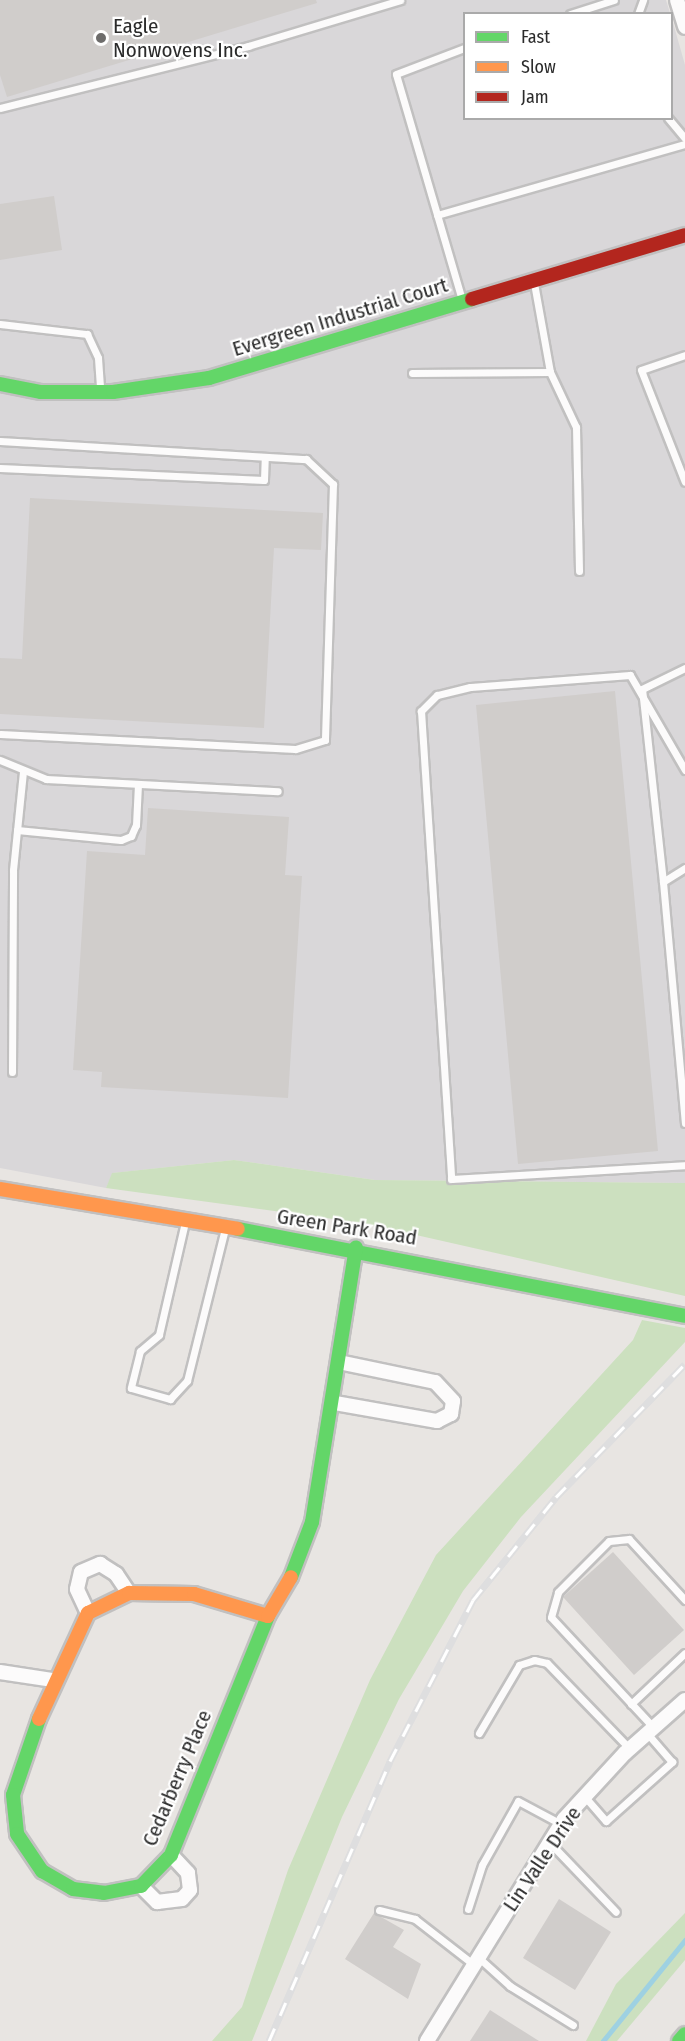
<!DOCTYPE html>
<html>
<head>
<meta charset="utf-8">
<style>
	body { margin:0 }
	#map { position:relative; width:685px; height:2041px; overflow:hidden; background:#e8e5e2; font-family:"Fira Sans Condensed",sans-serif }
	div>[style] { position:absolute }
	.industrial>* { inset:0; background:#d9d7d9 }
	.green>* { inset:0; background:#cce0bf }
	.stream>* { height:4.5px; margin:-2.25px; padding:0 2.25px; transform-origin:2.25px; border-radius:2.25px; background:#9ed1e2 }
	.building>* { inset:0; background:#d0cdcb }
	.roads { filter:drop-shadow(2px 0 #c1c0c0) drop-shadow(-2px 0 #c1c0c0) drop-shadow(0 2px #c1c0c0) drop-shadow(0 -2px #c1c0c0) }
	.lane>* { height:7px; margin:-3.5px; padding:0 3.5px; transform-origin:3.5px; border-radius:3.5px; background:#fcfbfb }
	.street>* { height:14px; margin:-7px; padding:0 7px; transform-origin:7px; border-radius:7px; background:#fcfbfb }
	.fast>* { height:14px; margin:-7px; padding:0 7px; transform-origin:7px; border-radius:7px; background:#63d668 }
	.slow>* { height:14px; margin:-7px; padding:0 7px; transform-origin:7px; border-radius:7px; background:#ff974d }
	.jam>* { height:14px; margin:-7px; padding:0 7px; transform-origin:7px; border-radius:7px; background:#b3261e }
	.rail>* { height:7px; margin-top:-3.5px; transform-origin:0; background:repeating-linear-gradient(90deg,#fff 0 14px,#dededf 0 28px); box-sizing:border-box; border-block:2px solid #dededf }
	.dots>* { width:16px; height:16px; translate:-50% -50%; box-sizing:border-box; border:3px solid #fff; border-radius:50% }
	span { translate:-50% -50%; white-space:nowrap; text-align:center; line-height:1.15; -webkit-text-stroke:4.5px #fff; paint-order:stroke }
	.poi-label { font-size:21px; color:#2b2b2b }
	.left { translate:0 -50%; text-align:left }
	.street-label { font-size:21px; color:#2b2b2b }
	.legend { position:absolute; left:463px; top:12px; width:210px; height:108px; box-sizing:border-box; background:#fff; border:2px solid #aaa; margin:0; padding:8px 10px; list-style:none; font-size:18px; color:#2b2b2b }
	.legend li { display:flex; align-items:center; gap:12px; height:30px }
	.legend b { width:30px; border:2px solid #aaa }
</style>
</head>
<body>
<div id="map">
	<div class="industrial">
		<i style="clip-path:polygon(0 0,666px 0,670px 13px,464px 14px,464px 118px,672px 118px,672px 19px,685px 65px,685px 1183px,375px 1180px,234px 1160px,113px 1173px,106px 1188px,0 1168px)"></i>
	</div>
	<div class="green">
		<i style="clip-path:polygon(234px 1160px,375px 1180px,685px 1183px,685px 1296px,363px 1223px,106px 1188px,112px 1173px)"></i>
		<i style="clip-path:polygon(642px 1320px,685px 1328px,685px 1342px,521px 1517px,463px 1591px,399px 1699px,342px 1817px,252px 2041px,212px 2041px,242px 2007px,288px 1870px,370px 1680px,436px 1555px,633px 1340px)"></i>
		<i style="clip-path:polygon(685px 1913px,685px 1960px,617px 2041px,586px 2041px,616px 1984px)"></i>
	</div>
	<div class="stream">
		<i style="left:603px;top:2041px;width:130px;rotate:-50.9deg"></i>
	</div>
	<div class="building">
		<i style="clip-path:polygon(0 0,316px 0,317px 3px,7px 97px,0 75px)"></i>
		<i style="clip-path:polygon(54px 196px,62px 250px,0 260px,0 204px)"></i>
		<i style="clip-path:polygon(30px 498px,323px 513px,321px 550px,274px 548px,264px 728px,0 714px,0 658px,22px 659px)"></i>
		<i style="clip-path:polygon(615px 691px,658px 1151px,518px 1164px,476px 705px)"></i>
		<i style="clip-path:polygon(148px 808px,289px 817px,285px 875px,302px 876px,288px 1098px,101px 1087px,102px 1072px,73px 1070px,87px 851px,145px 855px)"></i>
		<i style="clip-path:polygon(613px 1552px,684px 1630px,634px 1675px,563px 1597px)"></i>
		<i style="clip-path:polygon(559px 1899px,611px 1932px,575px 1990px,523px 1958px)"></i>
		<i style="clip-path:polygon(374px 1913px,404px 1930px,393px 1947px,421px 1964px,408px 1999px,345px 1959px)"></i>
		<i style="clip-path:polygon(490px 2010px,539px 2041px,470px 2041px)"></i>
	</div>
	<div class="roads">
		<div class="lane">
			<i style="left:570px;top:14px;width:46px;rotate:-17.7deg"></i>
			<i style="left:638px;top:14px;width:15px;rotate:-70deg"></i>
			<i style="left:0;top:108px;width:256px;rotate:-14deg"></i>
			<i style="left:248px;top:46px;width:159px;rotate:-16.8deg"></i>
			<i style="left:668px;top:118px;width:26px;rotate:50deg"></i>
			<i style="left:437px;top:215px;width:258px;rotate:-16deg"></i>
			<i style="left:534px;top:283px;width:90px;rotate:79.8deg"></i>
			<i style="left:550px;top:372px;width:61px;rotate:64.7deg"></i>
			<i style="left:576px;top:427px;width:144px;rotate:88.8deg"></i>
			<i style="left:462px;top:300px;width:235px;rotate:-106.3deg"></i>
			<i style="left:396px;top:74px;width:73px;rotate:-20.9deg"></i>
			<i style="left:0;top:324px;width:88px;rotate:6.6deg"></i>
			<i style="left:87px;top:334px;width:26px;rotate:65deg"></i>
			<i style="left:98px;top:358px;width:31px;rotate:86deg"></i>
			<i style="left:685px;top:355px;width:46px;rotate:161.2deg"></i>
			<i style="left:641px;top:370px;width:120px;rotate:68.6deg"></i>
			<i style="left:412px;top:373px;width:138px;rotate:-0.4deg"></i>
			<i style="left:0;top:441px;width:307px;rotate:3.4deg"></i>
			<i style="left:306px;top:459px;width:37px;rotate:43deg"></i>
			<i style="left:333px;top:484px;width:256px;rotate:91.8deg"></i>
			<i style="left:325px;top:740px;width:31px;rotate:163deg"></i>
			<i style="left:295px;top:749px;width:295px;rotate:-177.1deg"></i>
			<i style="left:0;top:468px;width:264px;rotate:2.6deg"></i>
			<i style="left:264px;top:480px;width:23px;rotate:-88deg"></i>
			<i style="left:0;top:760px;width:50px;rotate:22.4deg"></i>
			<i style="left:46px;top:779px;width:232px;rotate:3deg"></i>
			<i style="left:685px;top:770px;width:110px;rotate:-120.1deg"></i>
			<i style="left:630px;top:675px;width:160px;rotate:175.7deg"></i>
			<i style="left:470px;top:687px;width:34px;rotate:166deg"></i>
			<i style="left:437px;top:695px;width:23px;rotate:135deg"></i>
			<i style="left:421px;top:711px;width:469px;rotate:86.3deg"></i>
			<i style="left:451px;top:1179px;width:234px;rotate:-3.4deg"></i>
			<i style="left:17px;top:830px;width:104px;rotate:5.5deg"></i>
			<i style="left:121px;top:840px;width:11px;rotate:-22deg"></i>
			<i style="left:131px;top:836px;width:12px;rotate:-66deg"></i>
			<i style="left:136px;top:825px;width:41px;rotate:-87.2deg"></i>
			<i style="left:685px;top:868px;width:26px;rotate:148deg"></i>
			<i style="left:663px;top:882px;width:242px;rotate:84.8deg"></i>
			<i style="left:663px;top:882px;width:194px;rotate:-96.2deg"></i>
			<i style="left:642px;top:689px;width:48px;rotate:-26deg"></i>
			<i style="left:12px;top:1072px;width:202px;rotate:-89.7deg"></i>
			<i style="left:13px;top:870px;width:100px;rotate:-84.2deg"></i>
			<i style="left:185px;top:1222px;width:116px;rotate:103deg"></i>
			<i style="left:159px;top:1335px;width:25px;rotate:140deg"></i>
			<i style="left:140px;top:1351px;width:38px;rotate:104deg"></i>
			<i style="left:131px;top:1388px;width:41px;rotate:15.8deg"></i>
			<i style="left:170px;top:1399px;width:25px;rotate:-47deg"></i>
			<i style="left:187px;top:1381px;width:157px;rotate:-76deg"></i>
			<i style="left:631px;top:1704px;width:74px;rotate:-43.4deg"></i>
			<i style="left:654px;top:1728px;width:151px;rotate:-132.9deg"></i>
			<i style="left:551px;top:1617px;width:26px;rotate:-74deg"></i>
			<i style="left:558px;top:1592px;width:72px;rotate:-45deg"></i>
			<i style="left:609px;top:1541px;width:20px;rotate:-6deg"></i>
			<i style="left:629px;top:1539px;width:83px;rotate:47.4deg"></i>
			<i style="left:479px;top:1733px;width:79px;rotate:-59.5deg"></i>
			<i style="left:519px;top:1665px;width:16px;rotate:-18deg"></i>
			<i style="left:534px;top:1660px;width:13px;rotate:13deg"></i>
			<i style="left:547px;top:1663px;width:120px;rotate:46deg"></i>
			<i style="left:585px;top:1797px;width:32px;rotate:49deg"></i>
			<i style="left:606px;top:1821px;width:89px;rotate:-41.8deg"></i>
			<i style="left:672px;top:1762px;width:38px;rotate:-131deg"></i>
			<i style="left:550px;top:1843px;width:95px;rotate:46.3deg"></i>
			<i style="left:468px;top:1909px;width:46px;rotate:-72.3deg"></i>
			<i style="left:482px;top:1865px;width:73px;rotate:-60.6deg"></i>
			<i style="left:518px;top:1801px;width:49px;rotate:28.1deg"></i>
			<i style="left:379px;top:1910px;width:37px;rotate:14deg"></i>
			<i style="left:415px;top:1919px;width:75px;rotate:37.9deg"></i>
			<i style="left:479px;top:1958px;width:42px;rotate:42.1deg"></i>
			<i style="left:510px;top:1986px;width:74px;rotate:31.8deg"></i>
		</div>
		<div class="street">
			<i style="left:677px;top:0;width:28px;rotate:73deg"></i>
			<i style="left:335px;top:1403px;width:104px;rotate:10deg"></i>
			<i style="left:437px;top:1421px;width:16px;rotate:-27deg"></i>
			<i style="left:451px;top:1414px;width:13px;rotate:-81deg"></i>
			<i style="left:453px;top:1401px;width:26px;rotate:-133deg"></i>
			<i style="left:435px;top:1382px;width:99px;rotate:-168.3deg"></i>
			<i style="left:88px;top:1613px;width:26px;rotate:-115deg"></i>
			<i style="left:77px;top:1589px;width:17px;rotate:-77deg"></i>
			<i style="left:81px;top:1572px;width:21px;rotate:-23deg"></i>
			<i style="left:100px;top:1564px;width:19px;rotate:32deg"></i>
			<i style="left:116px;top:1574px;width:23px;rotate:56deg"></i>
			<i style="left:0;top:1672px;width:54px;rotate:8.6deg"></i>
			<i style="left:141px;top:1886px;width:23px;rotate:45deg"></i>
			<i style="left:157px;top:1902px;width:25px;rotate:-7deg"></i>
			<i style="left:182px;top:1899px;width:12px;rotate:-48deg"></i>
			<i style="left:190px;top:1890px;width:17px;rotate:-97deg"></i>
			<i style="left:188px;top:1873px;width:25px;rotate:-133deg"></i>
			<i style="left:427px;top:2041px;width:261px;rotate:-58.3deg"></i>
			<i style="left:564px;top:1819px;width:90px;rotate:-47.3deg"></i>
			<i style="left:625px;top:1753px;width:80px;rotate:-41.5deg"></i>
		</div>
		<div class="fast">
			<i style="left:0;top:384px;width:42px;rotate:11deg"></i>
			<i style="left:41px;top:392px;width:72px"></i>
			<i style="left:113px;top:392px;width:97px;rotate:-8.3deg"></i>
			<i style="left:209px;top:378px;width:275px;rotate:-16.7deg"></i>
			<i style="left:238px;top:1229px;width:455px;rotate:11deg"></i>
			<i style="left:291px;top:1577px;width:59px;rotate:-69.1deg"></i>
			<i style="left:312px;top:1522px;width:278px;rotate:-80.9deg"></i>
			<i style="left:39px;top:1719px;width:80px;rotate:108.9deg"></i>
			<i style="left:13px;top:1795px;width:39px;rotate:84deg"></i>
			<i style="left:17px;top:1834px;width:45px;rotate:56deg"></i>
			<i style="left:42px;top:1871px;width:36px;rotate:30deg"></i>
			<i style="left:73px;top:1889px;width:31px;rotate:7deg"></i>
			<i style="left:104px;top:1893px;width:38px;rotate:-11deg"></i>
			<i style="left:141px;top:1886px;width:43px;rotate:-45.9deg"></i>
			<i style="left:171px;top:1855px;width:258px;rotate:-67.9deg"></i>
			<i style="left:679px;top:2041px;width:9px;rotate:-49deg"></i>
		</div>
		<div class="slow">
			<i style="left:0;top:1189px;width:241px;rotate:9.5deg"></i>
			<i style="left:39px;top:1719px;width:117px;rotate:-65.2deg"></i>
			<i style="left:88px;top:1613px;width:46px;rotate:-26deg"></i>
			<i style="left:129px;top:1593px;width:65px;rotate:0.9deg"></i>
			<i style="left:194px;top:1594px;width:77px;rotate:16.6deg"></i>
			<i style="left:268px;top:1616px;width:45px;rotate:-59.5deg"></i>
		</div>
		<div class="jam">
			<i style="left:472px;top:299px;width:222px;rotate:-16.7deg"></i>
		</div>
	</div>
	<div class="rail">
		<i style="left:269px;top:2041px;width:305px;rotate:-66.6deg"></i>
		<i style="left:390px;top:1761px;width:181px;rotate:-62.7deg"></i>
		<i style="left:473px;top:1600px;width:132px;rotate:-51.1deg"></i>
		<i style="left:556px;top:1497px;width:185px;rotate:-45.9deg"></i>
	</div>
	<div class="dots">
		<i style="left:101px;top:38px;background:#6d6c6b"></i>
	</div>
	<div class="poi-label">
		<span class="left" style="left:113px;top:38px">Eagle<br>Nonwovens Inc.</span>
	</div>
	<div class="street-label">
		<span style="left:340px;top:317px;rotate:-17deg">Evergreen Industrial Court</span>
		<span style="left:347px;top:1227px;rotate:9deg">Green Park Road</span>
		<span style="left:177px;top:1778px;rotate:-67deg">Cedarberry Place</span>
		<span style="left:542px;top:1859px;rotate:-56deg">Lin Valle Drive</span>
	</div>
	<ul class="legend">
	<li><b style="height:8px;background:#63d668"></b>Fast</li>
	<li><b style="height:8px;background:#ff974d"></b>Slow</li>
	<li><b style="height:8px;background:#b3261e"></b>Jam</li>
	</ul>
</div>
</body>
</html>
